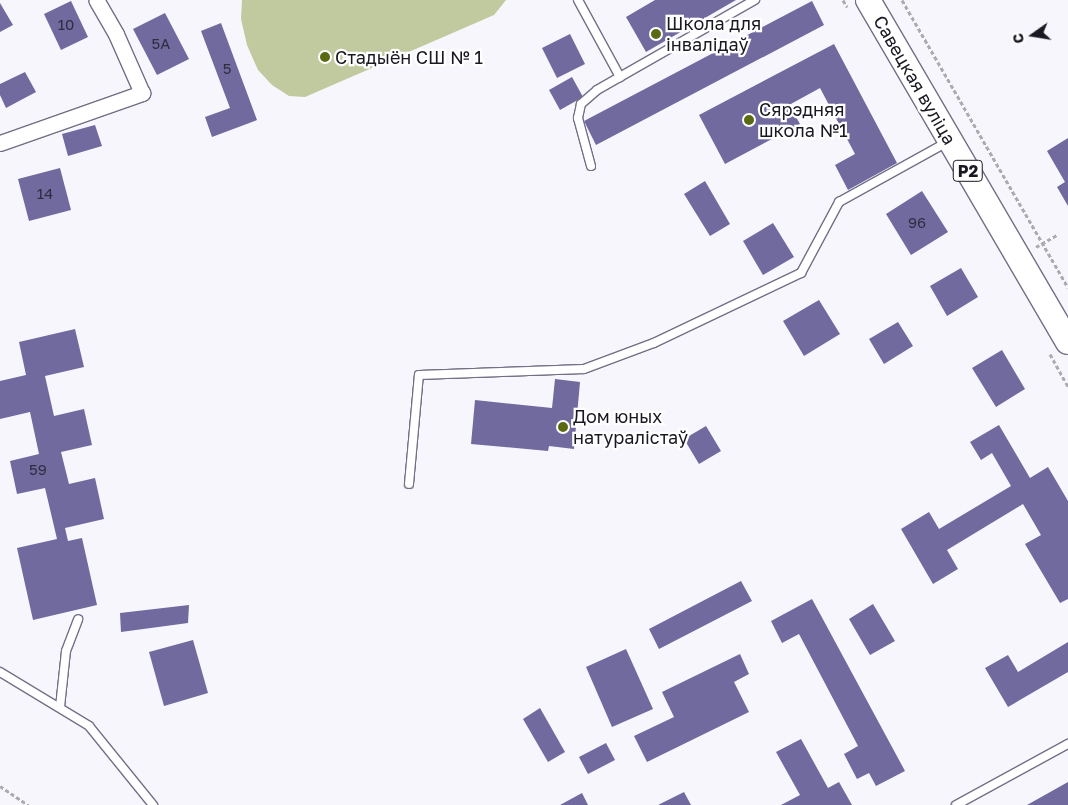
<!DOCTYPE html>
<html>
<head>
<meta charset="utf-8">
<style>
	body { margin:0 }
	#map { position:relative; width:1068px; height:805px; overflow:hidden; background:#f7f6fc; font-family:"Golos Text",sans-serif }
	div>[style] { position:absolute }
	.green>* { inset:0; background:#c0ca9e }
	.building>* { inset:0; background:#706a9f }
	.path>* { height:3px; margin-top:-1.5px; transform-origin:0; background:repeating-linear-gradient(90deg,#abaab1 0 4px,transparent 0 6.5px) }
	.roads { filter:drop-shadow(1px 0 #717086) drop-shadow(-1px 0 #717086) drop-shadow(0 1px #717086) drop-shadow(0 -1px #717086) }
	.service>* { height:8px; margin:-4px; padding:0 4px; transform-origin:4px; border-radius:4px; background:#fff }
	.minor>* { height:15px; margin:-7.5px; padding:0 7.5px; transform-origin:7.5px; border-radius:7.5px; background:#fff }
	.primary>* { height:24px; margin:-12px; padding:0 12px; transform-origin:12px; border-radius:12px; background:#fff }
	.dots>* { width:14px; height:14px; translate:-50% -50%; box-sizing:border-box; border:2px solid #fff; border-radius:50% }
	span { translate:-50% -50%; white-space:nowrap; text-align:center; line-height:1.15; -webkit-text-stroke:4.5px #fff; paint-order:stroke }
	.number-label { font-size:15px; color:#302d41 }
	.number-label span { -webkit-text-stroke-width:0 }
	.shield-label span { padding:1px 4px; background:#fff; border:1px solid; border-radius:4px; -webkit-text-stroke-width:0 }
	.shield-label { font-size:16px; color:#1a1922; font-weight:700 }
	.poi-label { font-size:18px; color:#1a1922 }
	.left { translate:0 -50%; text-align:left }
	.street-label { font-size:18px; color:#1a1922 }
	.north { position:absolute; left:1008px; top:10px; width:50px; height:50px; -webkit-text-stroke:4px #fff; paint-order:stroke; rotate:257deg; font-size:14px; font-weight:700; line-height:20px; text-align:center; color:#1a1922 }
	.north::after { content:''; display:block; margin:auto; width:18px; height:22px; background:#1a1922; clip-path:polygon(50% 0,100% 100%,50% 72%,0 100%) }
</style>
</head>
<body>
<div id="map">
	<div class="green">
		<i style="clip-path:polygon(242px 0,506px 0,494px 15px,305px 97px,289px 96px,272px 85px,258px 70px,247px 45px,241px 19px)"></i>
	</div>
	<div class="building">
		<i style="clip-path:polygon(655px 0,736px 0,646px 52px,626px 17px)"></i>
		<i style="clip-path:polygon(71px 1px,88px 37px,61px 50px,44px 14px)"></i>
		<i style="clip-path:polygon(812px 1px,824px 25px,596px 145px,584px 121px)"></i>
		<i style="clip-path:polygon(0 3px,13px 25px,0 32px)"></i>
		<i style="clip-path:polygon(165px 13px,189px 59px,157px 75px,133px 29px)"></i>
		<i style="clip-path:polygon(221px 23px,257px 120px,212px 137px,205px 117px,230px 108px,201px 31px)"></i>
		<i style="clip-path:polygon(570px 34px,585px 64px,557px 78px,542px 48px)"></i>
		<i style="clip-path:polygon(834px 44px,897px 163px,848px 190px,835px 165px,855px 154px,820px 88px,789px 105px,800px 124px,725px 164px,699px 115px)"></i>
		<i style="clip-path:polygon(25px 72px,36px 92px,6px 108px,0 95px,0 84px)"></i>
		<i style="clip-path:polygon(572px 77px,583px 97px,560px 110px,549px 90px)"></i>
		<i style="clip-path:polygon(95px 125px,102px 146px,68px 156px,62px 134px)"></i>
		<i style="clip-path:polygon(1068px 138px,1068px 206px,1057px 187px,1065px 182px,1047px 151px)"></i>
		<i style="clip-path:polygon(60px 168px,71px 210px,29px 221px,18px 179px)"></i>
		<i style="clip-path:polygon(705px 181px,730px 224px,710px 236px,684px 194px)"></i>
		<i style="clip-path:polygon(922px 191px,948px 232px,911px 255px,886px 214px)"></i>
		<i style="clip-path:polygon(773px 223px,794px 257px,763px 275px,743px 241px)"></i>
		<i style="clip-path:polygon(961px 268px,978px 297px,947px 316px,930px 286px)"></i>
		<i style="clip-path:polygon(819px 300px,840px 334px,804px 356px,783px 321px)"></i>
		<i style="clip-path:polygon(898px 322px,913px 346px,884px 364px,869px 339px)"></i>
		<i style="clip-path:polygon(75px 329px,84px 367px,45px 376px,54px 416px,84px 409px,92px 445px,61px 452px,69px 484px,95px 478px,104px 519px,65px 528px,68px 541px,82px 538px,97px 605px,33px 620px,17px 548px,57px 539px,45px 488px,17px 494px,10px 461px,39px 454px,30px 412px,0 419px,0 381px,26px 375px,19px 342px)"></i>
		<i style="clip-path:polygon(1002px 350px,1025px 389px,996px 407px,972px 368px)"></i>
		<i style="clip-path:polygon(555px 379px,580px 382px,574px 449px,549px 446px,548px 451px,471px 444px,475px 400px,552px 408px)"></i>
		<i style="clip-path:polygon(999px 425px,1030px 478px,1048px 467px,1068px 501px,1068px 599px,1060px 603px,1025px 544px,1041px 535px,1023px 504px,947px 550px,958px 569px,933px 584px,901px 529px,929px 512px,939px 529px,1011px 486px,992px 453px,981px 460px,970px 442px)"></i>
		<i style="clip-path:polygon(706px 426px,721px 451px,699px 464px,684px 439px)"></i>
		<i style="clip-path:polygon(741px 581px,752px 601px,659px 649px,649px 629px)"></i>
		<i style="clip-path:polygon(812px 599px,905px 771px,876px 786px,869px 773px,857px 779px,844px 754px,858px 746px,799px 634px,782px 643px,771px 621px)"></i>
		<i style="clip-path:polygon(873px 604px,895px 641px,870px 655px,849px 619px)"></i>
		<i style="clip-path:polygon(189px 605px,188px 623px,121px 632px,120px 613px)"></i>
		<i style="clip-path:polygon(193px 640px,208px 693px,164px 706px,149px 652px)"></i>
		<i style="clip-path:polygon(1068px 642px,1068px 672px,1008px 707px,985px 668px,1008px 655px,1018px 672px)"></i>
		<i style="clip-path:polygon(626px 649px,653px 709px,612px 727px,586px 667px)"></i>
		<i style="clip-path:polygon(740px 654px,749px 674px,734px 682px,749px 712px,647px 762px,634px 736px,674px 717px,662px 692px)"></i>
		<i style="clip-path:polygon(540px 708px,565px 752px,548px 762px,523px 719px)"></i>
		<i style="clip-path:polygon(801px 739px,828px 788px,839px 782px,852px 805px,781px 805px,800px 795px,776px 752px)"></i>
		<i style="clip-path:polygon(606px 743px,615px 760px,588px 774px,579px 757px)"></i>
		<i style="clip-path:polygon(1068px 782px,1068px 805px,1027px 805px)"></i>
		<i style="clip-path:polygon(684px 792px,691px 805px,658px 805px)"></i>
		<i style="clip-path:polygon(582px 793px,588px 805px,560px 805px)"></i>
	</div>
	<div class="path">
		<i style="left:843px;top:0;width:8px;rotate:60deg"></i>
		<i style="left:902px;top:0;width:332px;rotate:60deg"></i>
		<i style="left:1036px;top:247px;width:24px;rotate:-30deg"></i>
		<i style="left:1050px;top:354px;width:37px;rotate:61deg"></i>
		<i style="left:0;top:786px;width:34px;rotate:34deg"></i>
	</div>
	<div class="roads">
		<div class="service">
			<i style="left:578px;top:0;width:88px;rotate:61.4deg"></i>
			<i style="left:591px;top:166px;width:50px;rotate:-105.2deg"></i>
			<i style="left:578px;top:118px;width:14px;rotate:-78deg"></i>
			<i style="left:581px;top:104px;width:21px;rotate:-41deg"></i>
			<i style="left:597px;top:90px;width:182px;rotate:-29.7deg"></i>
			<i style="left:409px;top:484px;width:109px;rotate:-84.8deg"></i>
			<i style="left:419px;top:375px;width:165px;rotate:-2.1deg"></i>
			<i style="left:584px;top:369px;width:75px;rotate:-20.4deg"></i>
			<i style="left:654px;top:343px;width:163px;rotate:-25.5deg"></i>
			<i style="left:801px;top:273px;width:81px;rotate:-61.8deg"></i>
			<i style="left:839px;top:202px;width:126px;rotate:-29deg"></i>
			<i style="left:0;top:672px;width:104px;rotate:31.2deg"></i>
			<i style="left:89px;top:726px;width:102px;rotate:51deg"></i>
			<i style="left:60px;top:707px;width:56px;rotate:-83.9deg"></i>
			<i style="left:66px;top:651px;width:34px;rotate:-69deg"></i>
			<i style="left:956px;top:805px;width:128px;rotate:-28.6deg"></i>
		</div>
		<div class="minor">
			<i style="left:0;top:143px;width:151px;rotate:-19.4deg"></i>
			<i style="left:142px;top:93px;width:64px;rotate:-113.8deg"></i>
			<i style="left:116px;top:34px;width:39px;rotate:-120deg"></i>
		</div>
		<div class="primary">
			<i style="left:868px;top:0;width:396px;rotate:59.7deg"></i>
		</div>
	</div>
	<div class="dots">
		<i style="left:656px;top:34px;background:#5b6912"></i>
		<i style="left:325px;top:57px;background:#5b6912"></i>
		<i style="left:749px;top:120px;background:#5b6912"></i>
		<i style="left:563px;top:427px;background:#5b6912"></i>
	</div>
	<div class="number-label">
		<span style="left:66px;top:25px">10</span>
		<span style="left:161px;top:44px">5А</span>
		<span style="left:227px;top:69px">5</span>
		<span style="left:45px;top:194px">14</span>
		<span style="left:917px;top:223px">96</span>
		<span style="left:38px;top:470px">59</span>
	</div>
	<div class="shield-label">
		<span style="left:968px;top:171px">Р2</span>
	</div>
	<div class="poi-label">
		<span class="left" style="left:666px;top:34px">Школа для<br>інвалідаў</span>
		<span class="left" style="left:335px;top:57px">Стадыён СШ № 1</span>
		<span class="left" style="left:759px;top:120px">Сярэдняя<br>школа №1</span>
		<span class="left" style="left:573px;top:427px">Дом юных<br>натуралістаў</span>
	</div>
	<div class="street-label">
		<span style="left:915px;top:80px;rotate:60deg">Савецкая вуліца</span>
	</div>
	<div class="north">С</div>
</div>
</body>
</html>
